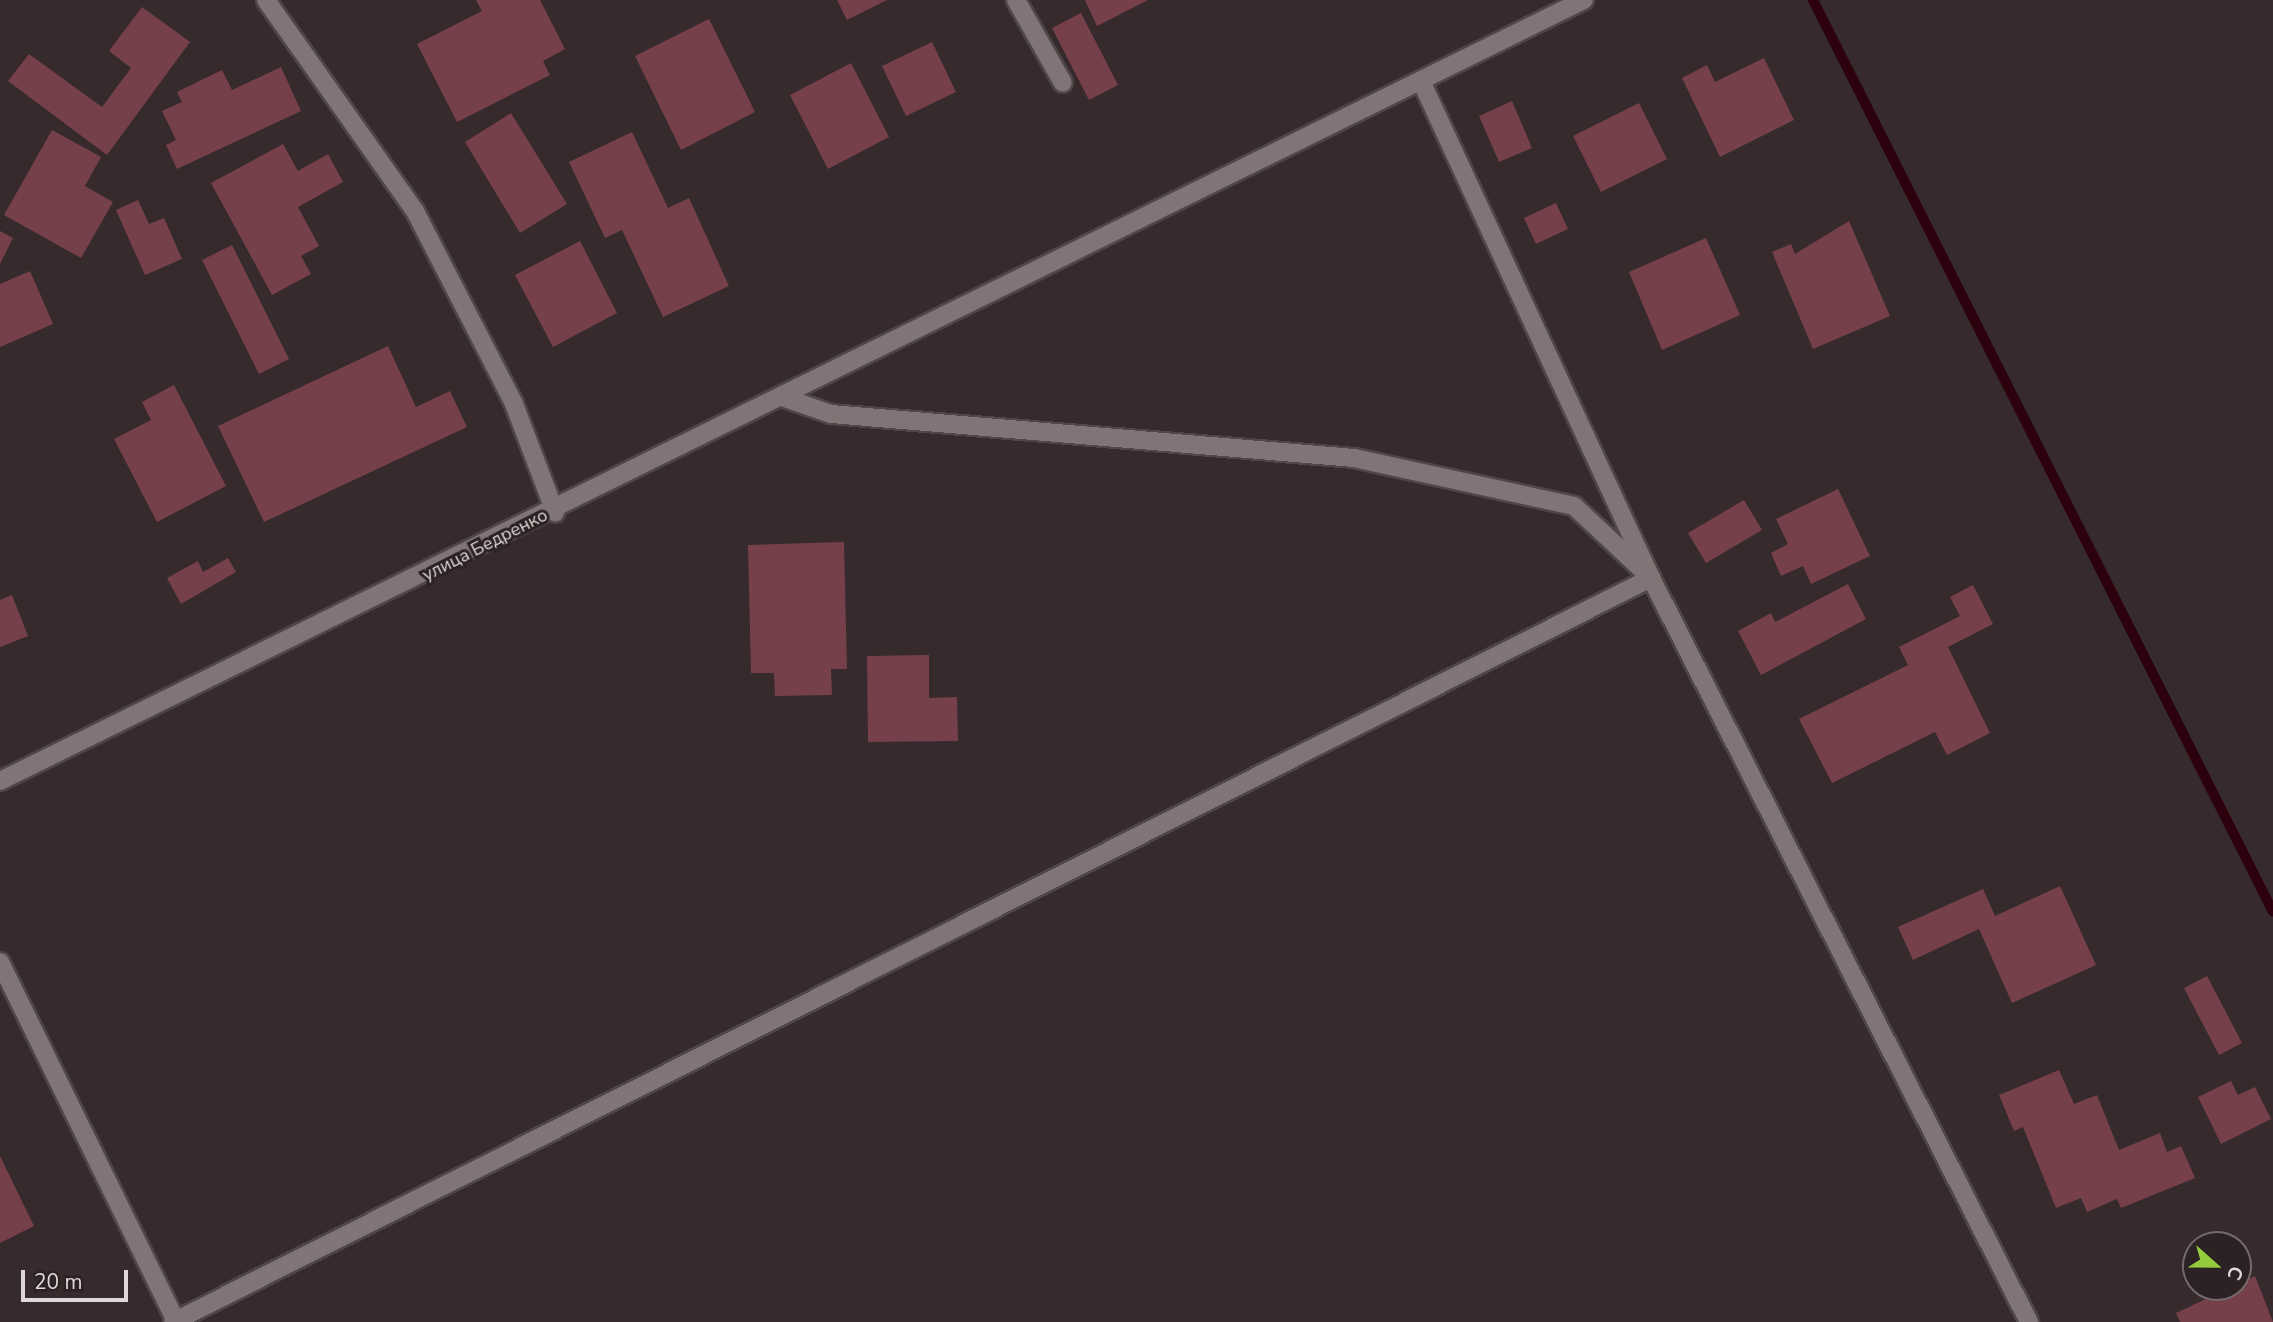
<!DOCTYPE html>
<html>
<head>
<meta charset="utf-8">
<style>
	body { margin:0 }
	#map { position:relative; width:2273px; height:1322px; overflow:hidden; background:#362a2c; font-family:"Nunito Sans",sans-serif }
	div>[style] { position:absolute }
	.stream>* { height:10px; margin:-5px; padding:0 5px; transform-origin:5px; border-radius:5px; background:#2c000d }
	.building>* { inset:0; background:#76404b }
	.roads { filter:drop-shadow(2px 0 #4f4648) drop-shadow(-2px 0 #4f4648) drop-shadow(0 2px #4f4648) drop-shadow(0 -2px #4f4648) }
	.minor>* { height:18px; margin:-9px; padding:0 9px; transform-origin:9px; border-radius:9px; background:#817476 }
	span { translate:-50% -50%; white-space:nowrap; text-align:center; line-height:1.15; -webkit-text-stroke:6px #2c2123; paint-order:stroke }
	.street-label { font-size:18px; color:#dfd7d8 }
	.north { position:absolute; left:2182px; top:1231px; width:70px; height:70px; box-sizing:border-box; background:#2c2123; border:2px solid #746a6b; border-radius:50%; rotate:111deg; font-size:19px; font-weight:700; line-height:28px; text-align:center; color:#dfd7d8 }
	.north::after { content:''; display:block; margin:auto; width:24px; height:32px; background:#93cd3e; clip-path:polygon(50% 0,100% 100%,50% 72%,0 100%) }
	.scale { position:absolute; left:21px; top:1270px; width:107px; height:32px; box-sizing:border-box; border:4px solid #dfd7d8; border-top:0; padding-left:9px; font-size:21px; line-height:24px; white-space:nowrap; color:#dfd7d8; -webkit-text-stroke:5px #2c2123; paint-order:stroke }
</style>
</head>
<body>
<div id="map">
	<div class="stream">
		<i style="left:1813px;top:0;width:1021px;rotate:63.23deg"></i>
	</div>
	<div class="building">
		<i style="clip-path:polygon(476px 0,540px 0,565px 49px,543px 61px,550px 75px,457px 122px,417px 44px,482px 11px)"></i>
		<i style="clip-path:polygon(837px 0,887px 0,847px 20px)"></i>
		<i style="clip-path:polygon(1085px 0,1148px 0,1097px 26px)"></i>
		<i style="clip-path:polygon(142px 7px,190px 42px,107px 155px,8px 81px,29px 54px,102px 107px,131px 68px,109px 51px)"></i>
		<i style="clip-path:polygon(1081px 13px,1118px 85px,1089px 100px,1052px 28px)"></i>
		<i style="clip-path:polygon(709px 19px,755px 112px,681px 150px,635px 56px)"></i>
		<i style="clip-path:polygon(932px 42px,956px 92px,906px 116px,882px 66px)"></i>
		<i style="clip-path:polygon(1764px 58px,1794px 120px,1720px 157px,1682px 78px,1707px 65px,1715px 82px)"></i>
		<i style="clip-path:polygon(851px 63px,889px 137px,828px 169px,790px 95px)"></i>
		<i style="clip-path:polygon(281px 67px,301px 111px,177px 169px,166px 145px,176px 140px,162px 111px,182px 102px,177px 92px,222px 70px,232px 90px)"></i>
		<i style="clip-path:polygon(1512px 101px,1532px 148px,1499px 162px,1479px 116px)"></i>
		<i style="clip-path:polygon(1639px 103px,1667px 159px,1601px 192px,1573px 136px)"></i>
		<i style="clip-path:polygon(511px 113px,567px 204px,520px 233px,465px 142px)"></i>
		<i style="clip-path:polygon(52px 130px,101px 157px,85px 186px,113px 202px,81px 258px,4px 215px)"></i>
		<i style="clip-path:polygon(632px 132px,668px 208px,689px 198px,729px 286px,663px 317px,622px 230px,605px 238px,569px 162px)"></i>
		<i style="clip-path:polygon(283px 144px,298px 171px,328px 154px,343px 182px,298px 207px,319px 246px,301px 256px,311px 274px,272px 295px,211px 183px)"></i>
		<i style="clip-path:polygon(138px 200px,149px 224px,164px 218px,182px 259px,145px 275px,116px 210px)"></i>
		<i style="clip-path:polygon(1556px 203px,1568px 229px,1536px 244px,1524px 218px)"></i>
		<i style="clip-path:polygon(1849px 221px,1890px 316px,1813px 349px,1772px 252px,1791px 244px,1795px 254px)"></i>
		<i style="clip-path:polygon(0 231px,13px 238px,0 264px)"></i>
		<i style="clip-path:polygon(1706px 238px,1740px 315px,1662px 350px,1629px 272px)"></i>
		<i style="clip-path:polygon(580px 241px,617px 313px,553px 347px,515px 275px)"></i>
		<i style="clip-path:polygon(232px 245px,289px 359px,259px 374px,202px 260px)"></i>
		<i style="clip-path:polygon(30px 271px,53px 324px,0 347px,0 284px)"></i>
		<i style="clip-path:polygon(388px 346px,416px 407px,450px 391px,467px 427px,264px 522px,218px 426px)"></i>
		<i style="clip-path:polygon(174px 385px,226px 486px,157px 522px,114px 439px,151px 420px,142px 402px)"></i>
		<i style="clip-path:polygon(1838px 489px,1870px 556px,1811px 584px,1803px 566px,1781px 576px,1771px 553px,1788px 544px,1776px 519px)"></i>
		<i style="clip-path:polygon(1744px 500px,1762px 530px,1706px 563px,1688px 533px)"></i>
		<i style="clip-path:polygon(844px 542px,847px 669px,831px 669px,832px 695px,775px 696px,774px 673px,751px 673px,748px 545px)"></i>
		<i style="clip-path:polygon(228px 558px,236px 572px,181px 604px,167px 578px,198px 561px,203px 572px)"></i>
		<i style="clip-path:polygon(1848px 584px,1866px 619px,1761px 675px,1738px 631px,1771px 613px,1775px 622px)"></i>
		<i style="clip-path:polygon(1973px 585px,1993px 624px,1948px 647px,1990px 733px,1947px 755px,1935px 732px,1832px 783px,1799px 719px,1908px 665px,1899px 647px,1960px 616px,1950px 597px)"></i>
		<i style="clip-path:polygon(12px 595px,28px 636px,0 647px,0 600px)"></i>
		<i style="clip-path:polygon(929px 655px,929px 698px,957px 697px,958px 741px,868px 742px,867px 656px)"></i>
		<i style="clip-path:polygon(2060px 886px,2096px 965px,2012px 1003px,1979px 929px,1913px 960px,1898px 927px,1983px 889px,1995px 916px)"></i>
		<i style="clip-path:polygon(2207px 976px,2242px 1043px,2219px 1055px,2184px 988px)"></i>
		<i style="clip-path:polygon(2059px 1070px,2074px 1104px,2097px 1095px,2119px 1150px,2160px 1133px,2167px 1152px,2181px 1146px,2195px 1178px,2121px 1208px,2117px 1199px,2087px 1212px,2081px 1198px,2056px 1208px,2023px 1127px,2014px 1131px,1999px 1095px)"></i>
		<i style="clip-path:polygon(2231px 1081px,2238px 1095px,2255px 1087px,2271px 1119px,2221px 1144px,2198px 1097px)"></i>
		<i style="clip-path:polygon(0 1156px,34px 1226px,0 1243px)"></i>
		<i style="clip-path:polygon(2255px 1276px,2273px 1322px,2180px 1322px,2176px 1313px)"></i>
	</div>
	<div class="roads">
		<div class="minor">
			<i style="left:266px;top:0;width:258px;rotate:54.8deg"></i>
			<i style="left:415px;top:211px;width:217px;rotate:62.8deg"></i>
			<i style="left:514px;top:404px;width:116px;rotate:69.2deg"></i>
			<i style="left:1016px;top:0;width:95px;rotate:60.5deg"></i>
			<i style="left:1422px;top:83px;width:545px;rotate:65.17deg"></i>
			<i style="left:1651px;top:578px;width:835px;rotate:63.07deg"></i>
			<i style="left:0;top:781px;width:1766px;rotate:-26.25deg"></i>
			<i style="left:0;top:962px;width:401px;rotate:63.9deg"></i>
			<i style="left:173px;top:1322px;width:1655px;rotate:-26.72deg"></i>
			<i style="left:1651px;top:578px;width:105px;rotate:-136.9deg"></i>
			<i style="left:1574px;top:506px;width:225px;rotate:-167.7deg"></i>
			<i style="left:1354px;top:458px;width:525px;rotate:-175.19deg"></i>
			<i style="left:831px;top:414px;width:49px;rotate:-160.8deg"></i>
		</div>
	</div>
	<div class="street-label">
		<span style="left:485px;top:545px;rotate:-27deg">улица Бедренко</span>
	</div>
	<div class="north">С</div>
	<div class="scale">20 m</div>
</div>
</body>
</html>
